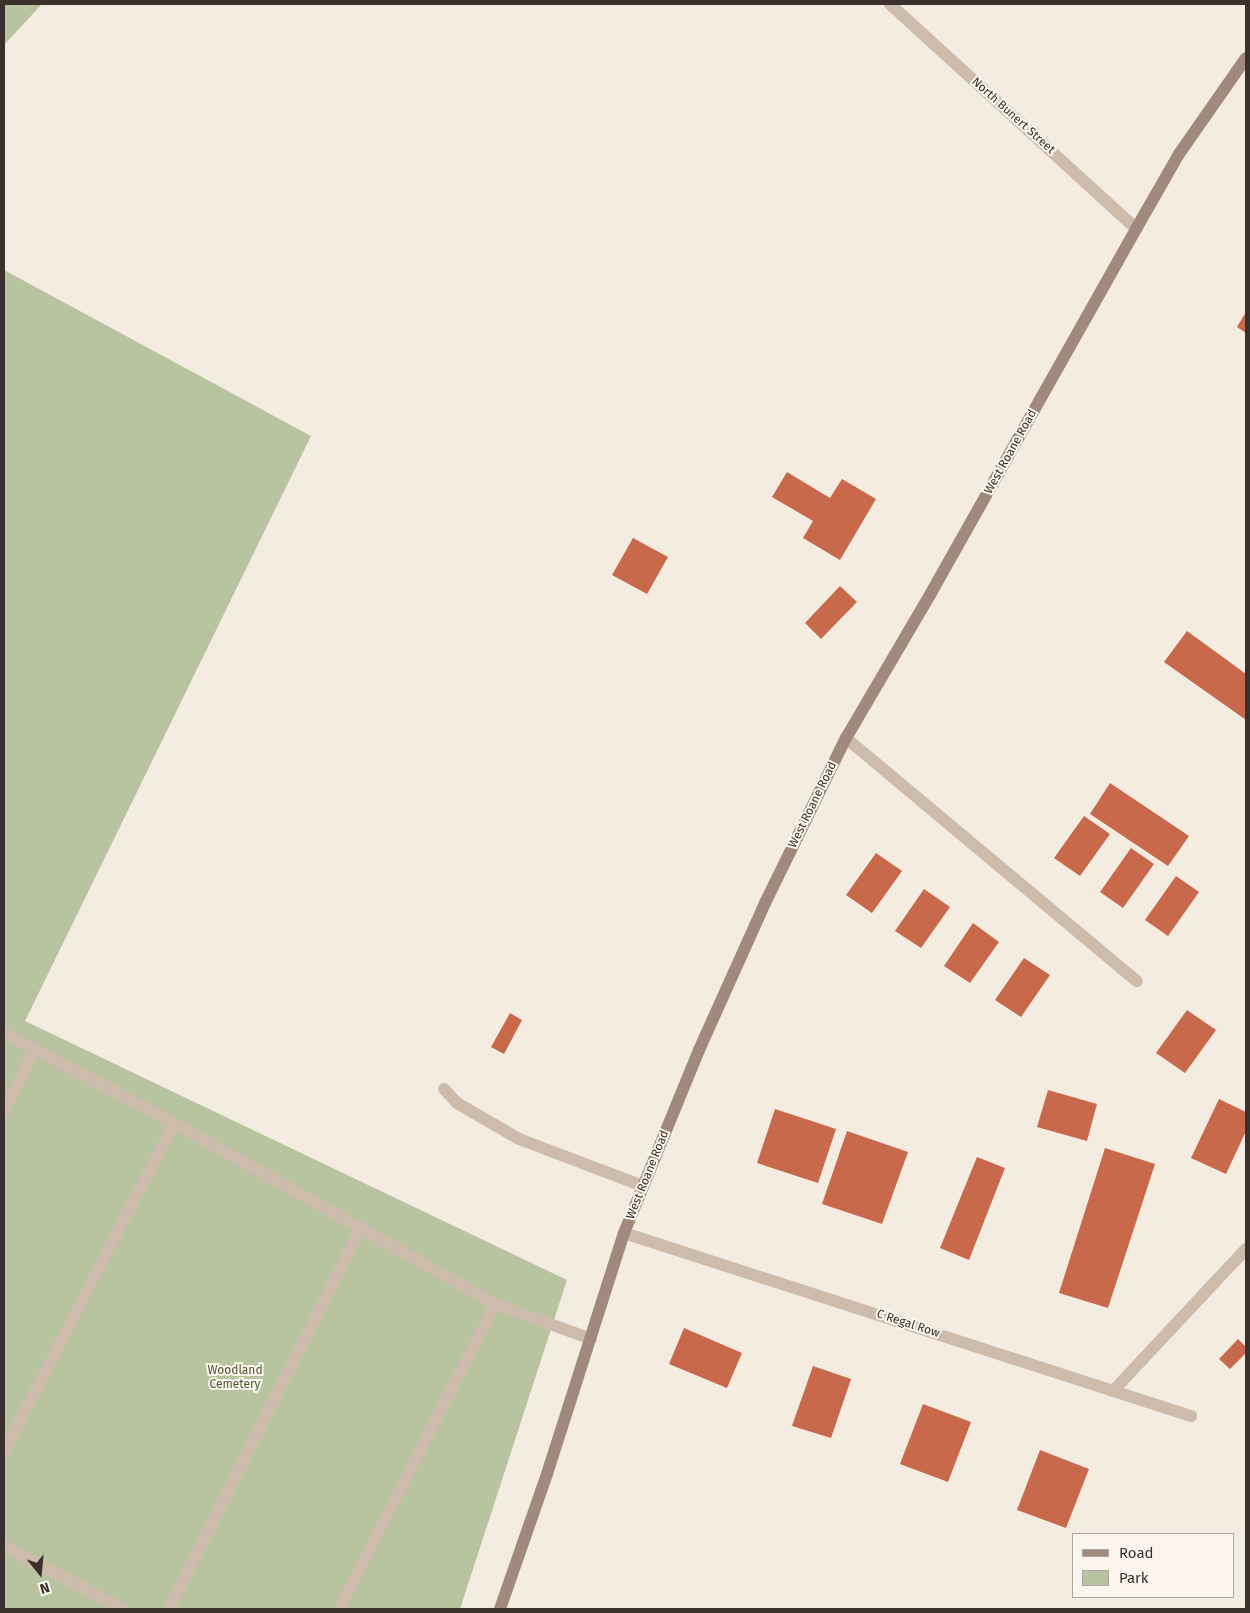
<!DOCTYPE html>
<html>
<head>
<meta charset="utf-8">
<style>
	body { margin:0 }
	#map { position:relative; width:1250px; height:1613px; overflow:hidden; background:#f4ebe1; font-family:"Fira Sans",sans-serif }
	div>[style] { position:absolute }
	.green>* { inset:0; background:#b8c4a0 }
	.building>* { inset:0; background:#c8694b }
	.lane>* { height:12px; margin:-6px; padding:0 6px; transform-origin:6px; border-radius:6px; background:#cdbbac }
	.street>* { height:12px; margin:-6px; padding:0 6px; transform-origin:6px; border-radius:6px; background:#cdbbac }
	.secondary>* { height:12px; margin:-6px; padding:0 6px; transform-origin:6px; border-radius:6px; background:#a18a7d }
	span { translate:-50% -50%; white-space:nowrap; text-align:center; line-height:1.15; -webkit-text-stroke:4px #fbf5ee; paint-order:stroke }
	.street-label { font-size:12px; color:#3b302b }
	.park-label { font-size:12px; color:#4a5a2e }
	.frame { position:absolute; inset:0; border:5px solid #3b302b; pointer-events:none }
	.legend { position:absolute; left:1072px; top:1533px; width:162px; height:65px; box-sizing:border-box; background:#fbf5ee; border:1px solid #aea6a0; margin:0; padding:6px 9px; list-style:none; font-size:15px; color:#3b302b }
	.legend li { display:flex; align-items:center; gap:10px; height:25px }
	.legend b { width:25px; border:1px solid #aea6a0 }
	.north { position:absolute; left:15px; top:1548px; width:50px; height:50px; -webkit-text-stroke:4px #fbf5ee; paint-order:stroke; rotate:163deg; font-size:14px; font-weight:700; line-height:20px; text-align:center; color:#3b302b }
	.north::after { content:''; display:block; margin:auto; width:18px; height:22px; background:#3b302b; clip-path:polygon(50% 0,100% 100%,50% 72%,0 100%) }
</style>
</head>
<body>
<div id="map">
	<div class="green">
		<i style="clip-path:polygon(4px 4px,42px 4px,4px 45px)"></i>
		<i style="clip-path:polygon(4px 270px,311px 436px,25px 1021px,567px 1280px,460px 1609px,4px 1609px)"></i>
	</div>
	<div class="building">
		<i style="clip-path:polygon(1246px 312px,1246px 333px,1237px 327px)"></i>
		<i style="clip-path:polygon(787px 472px,830px 498px,842px 479px,876px 499px,840px 560px,803px 538px,813px 521px,772px 497px)"></i>
		<i style="clip-path:polygon(633px 538px,668px 557px,647px 594px,612px 575px)"></i>
		<i style="clip-path:polygon(840px 586px,857px 602px,821px 639px,805px 623px)"></i>
		<i style="clip-path:polygon(1187px 631px,1246px 674px,1246px 720px,1164px 662px)"></i>
		<i style="clip-path:polygon(1110px 783px,1189px 836px,1168px 866px,1090px 814px)"></i>
		<i style="clip-path:polygon(1084px 816px,1110px 834px,1080px 876px,1054px 858px)"></i>
		<i style="clip-path:polygon(1131px 848px,1154px 864px,1123px 908px,1100px 892px)"></i>
		<i style="clip-path:polygon(876px 853px,902px 871px,872px 913px,846px 895px)"></i>
		<i style="clip-path:polygon(1176px 876px,1199px 892px,1168px 936px,1145px 920px)"></i>
		<i style="clip-path:polygon(924px 889px,950px 907px,921px 948px,895px 931px)"></i>
		<i style="clip-path:polygon(973px 923px,999px 942px,970px 983px,944px 966px)"></i>
		<i style="clip-path:polygon(1024px 958px,1050px 975px,1021px 1017px,995px 1000px)"></i>
		<i style="clip-path:polygon(1187px 1010px,1216px 1030px,1185px 1073px,1156px 1053px)"></i>
		<i style="clip-path:polygon(510px 1013px,522px 1020px,504px 1054px,491px 1047px)"></i>
		<i style="clip-path:polygon(1048px 1090px,1097px 1104px,1087px 1141px,1037px 1127px)"></i>
		<i style="clip-path:polygon(1219px 1099px,1246px 1112px,1246px 1131px,1226px 1174px,1191px 1158px)"></i>
		<i style="clip-path:polygon(775px 1109px,836px 1129px,818px 1183px,757px 1163px)"></i>
		<i style="clip-path:polygon(847px 1131px,908px 1152px,882px 1224px,822px 1204px)"></i>
		<i style="clip-path:polygon(1105px 1148px,1155px 1164px,1108px 1308px,1059px 1293px)"></i>
		<i style="clip-path:polygon(977px 1157px,1005px 1168px,969px 1260px,940px 1248px)"></i>
		<i style="clip-path:polygon(684px 1328px,742px 1353px,727px 1388px,669px 1364px)"></i>
		<i style="clip-path:polygon(1238px 1339px,1246px 1347px,1246px 1353px,1230px 1369px,1219px 1359px)"></i>
		<i style="clip-path:polygon(813px 1366px,851px 1379px,831px 1438px,792px 1426px)"></i>
		<i style="clip-path:polygon(923px 1404px,971px 1422px,948px 1482px,900px 1464px)"></i>
		<i style="clip-path:polygon(1040px 1450px,1089px 1469px,1066px 1528px,1017px 1510px)"></i>
	</div>
	<div class="lane">
		<i style="left:4px;top:1033px;width:192px;rotate:27.9deg"></i>
		<i style="left:174px;top:1123px;width:369px;rotate:29.4deg"></i>
		<i style="left:495px;top:1304px;width:102px;rotate:20deg"></i>
		<i style="left:444px;top:1089px;width:19px;rotate:47deg"></i>
		<i style="left:457px;top:1103px;width:72px;rotate:30.1deg"></i>
		<i style="left:519px;top:1139px;width:133px;rotate:20.8deg"></i>
		<i style="left:4px;top:1111px;width:69px;rotate:-63.4deg"></i>
		<i style="left:1113px;top:1391px;width:195px;rotate:-46.9deg"></i>
		<i style="left:4px;top:1451px;width:369px;rotate:-62.6deg"></i>
		<i style="left:169px;top:1609px;width:428px;rotate:-63.3deg"></i>
		<i style="left:339px;top:1609px;width:343px;rotate:-62.9deg"></i>
	</div>
	<div class="street">
		<i style="left:890px;top:4px;width:333px;rotate:42.4deg"></i>
		<i style="left:846px;top:738px;width:379px;rotate:39.9deg"></i>
		<i style="left:624px;top:1233px;width:596px;rotate:17.89deg"></i>
		<i style="left:4px;top:1546px;width:135px;rotate:27.9deg"></i>
	</div>
	<div class="secondary">
		<i style="left:500px;top:1609px;width:143px;rotate:-70.8deg"></i>
		<i style="left:547px;top:1474px;width:253px;rotate:-72.3deg"></i>
		<i style="left:624px;top:1233px;width:198px;rotate:-67.7deg"></i>
		<i style="left:699px;top:1050px;width:161px;rotate:-65.8deg"></i>
		<i style="left:765px;top:903px;width:184px;rotate:-63.9deg"></i>
		<i style="left:846px;top:738px;width:168px;rotate:-59.6deg"></i>
		<i style="left:931px;top:593px;width:418px;rotate:-60.6deg"></i>
		<i style="left:1136px;top:229px;width:86px;rotate:-60.2deg"></i>
		<i style="left:1179px;top:154px;width:117px;rotate:-55.1deg"></i>
	</div>
	<div class="street-label">
		<span style="left:1013px;top:116px;rotate:42deg">North Bunert Street</span>
		<span style="left:1011px;top:452px;rotate:-61deg">West Roane Road</span>
		<span style="left:813px;top:805px;rotate:-64deg">West Roane Road</span>
		<span style="left:648px;top:1175px;rotate:-68deg">West Roane Road</span>
		<span style="left:908px;top:1324px;rotate:18deg">C Regal Row</span>
	</div>
	<div class="park-label">
		<span style="left:235px;top:1378px">Woodland<br>Cemetery</span>
	</div>
	<div class="frame"></div>
	<ul class="legend">
	<li><b style="height:6px;background:#a18a7d"></b>Road</li>
	<li><b style="height:14px;background:#b8c4a0"></b>Park</li>
	</ul>
	<div class="north">N</div>
</div>
</body>
</html>
